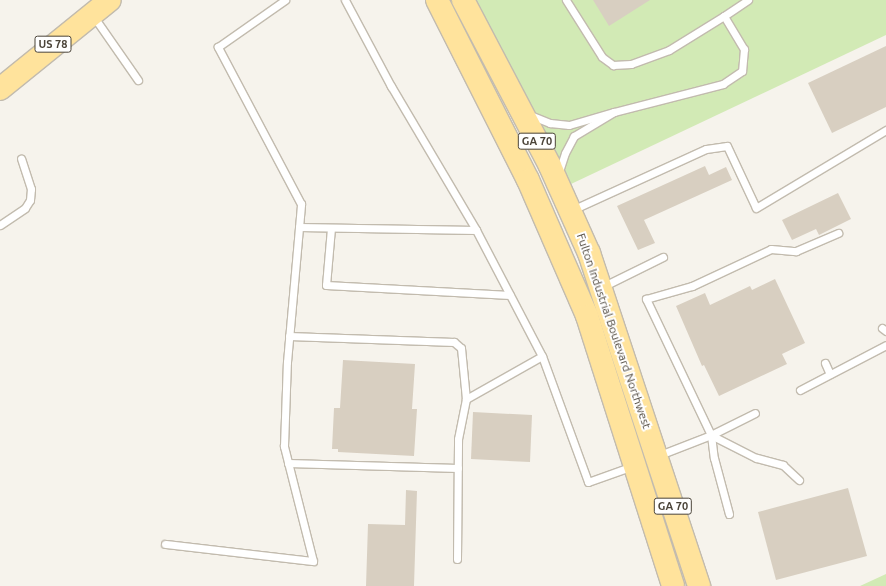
<!DOCTYPE html>
<html>
<head>
<meta charset="utf-8">
<style>
	body { margin:0 }
	#map { position:relative; width:886px; height:586px; overflow:hidden; background:#f6f3ec; font-family:Ubuntu,sans-serif }
	div>[style] { position:absolute }
	.green>* { inset:0; background:#d2eab5 }
	.building>* { inset:0; background:#d8cfc1 }
	.roads { filter:drop-shadow(1px 0 #c2bbae) drop-shadow(-1px 0 #c2bbae) drop-shadow(0 1px #c2bbae) drop-shadow(0 -1px #c2bbae) }
	.lane>* { height:7px; margin:-3.5px; padding:0 3.5px; transform-origin:3.5px; border-radius:3.5px; background:#fff }
	.primary>* { height:22px; margin:-11px; padding:0 11px; transform-origin:11px; border-radius:11px; background:#ffe39c }
	span { translate:-50% -50%; white-space:nowrap; text-align:center; line-height:1.15; -webkit-text-stroke:4px #fff; paint-order:stroke }
	.shield-label span { padding:1px 3px; background:#fff; border:1px solid; border-radius:3px; -webkit-text-stroke-width:0 }
	.shield-label { font-size:11px; color:#4b4439; font-weight:700 }
	.street-label { font-size:12px; color:#4b4439 }
</style>
</head>
<body>
<div id="map">
	<div class="green">
		<i style="clip-path:polygon(460px 0,886px 0,886px 35px,552px 193px)"></i>
		<i style="clip-path:polygon(886px 574px,886px 586px,860px 586px)"></i>
	</div>
	<div class="building">
		<i style="clip-path:polygon(593px 0,650px 0,609px 26px)"></i>
		<i style="clip-path:polygon(886px 46px,886px 107px,832px 133px,808px 83px)"></i>
		<i style="clip-path:polygon(705px 166px,709px 175px,726px 167px,732px 180px,644px 220px,655px 243px,638px 250px,617px 206px)"></i>
		<i style="clip-path:polygon(838px 193px,851px 219px,819px 235px,816px 229px,792px 240px,782px 220px)"></i>
		<i style="clip-path:polygon(775px 279px,805px 343px,782px 354px,787px 364px,719px 396px,704px 365px,702px 366px,676px 306px,705px 293px,710px 305px,750px 286px,752px 290px)"></i>
		<i style="clip-path:polygon(343px 360px,415px 364px,412px 409px,417px 409px,414px 456px,338px 452px,338px 449px,332px 449px,334px 408px,340px 408px)"></i>
		<i style="clip-path:polygon(473px 412px,532px 415px,530px 462px,471px 459px)"></i>
		<i style="clip-path:polygon(848px 488px,867px 556px,776px 580px,758px 512px)"></i>
		<i style="clip-path:polygon(406px 490px,417px 491px,414px 586px,366px 586px,368px 524px,405px 525px)"></i>
	</div>
	<div class="roads">
		<div class="lane">
			<i style="left:345px;top:0;width:98px;rotate:61.9deg"></i>
			<i style="left:391px;top:86px;width:167px;rotate:59.4deg"></i>
			<i style="left:476px;top:230px;width:142px;rotate:62.4deg"></i>
			<i style="left:542px;top:356px;width:134px;rotate:69.9deg"></i>
			<i style="left:588px;top:482px;width:48px;rotate:-19.6deg"></i>
			<i style="left:566px;top:0;width:67px;rotate:57.7deg"></i>
			<i style="left:602px;top:57px;width:14px;rotate:36deg"></i>
			<i style="left:613px;top:65px;width:18px;rotate:-3deg"></i>
			<i style="left:631px;top:64px;width:40px;rotate:-20.2deg"></i>
			<i style="left:669px;top:50px;width:65px;rotate:-31.7deg"></i>
			<i style="left:724px;top:16px;width:39px;rotate:59deg"></i>
			<i style="left:744px;top:49px;width:22px;rotate:95deg"></i>
			<i style="left:742px;top:71px;width:23px;rotate:146deg"></i>
			<i style="left:723px;top:84px;width:113px;rotate:165.6deg"></i>
			<i style="left:724px;top:16px;width:29px;rotate:-34deg"></i>
			<i style="left:94px;top:17px;width:77px;rotate:55.1deg"></i>
			<i style="left:530px;top:115px;width:22px;rotate:22deg"></i>
			<i style="left:550px;top:123px;width:19px;rotate:6deg"></i>
			<i style="left:569px;top:125px;width:47px;rotate:-16.1deg"></i>
			<i style="left:614px;top:112px;width:47px;rotate:149deg"></i>
			<i style="left:574px;top:136px;width:19px;rotate:118deg"></i>
			<i style="left:565px;top:153px;width:20px;rotate:108deg"></i>
			<i style="left:572px;top:210px;width:147px;rotate:-24.5deg"></i>
			<i style="left:706px;top:149px;width:21px;rotate:-8deg"></i>
			<i style="left:727px;top:146px;width:68px;rotate:64.9deg"></i>
			<i style="left:756px;top:208px;width:152px;rotate:-31deg"></i>
			<i style="left:0;top:225px;width:30px;rotate:-34deg"></i>
			<i style="left:25px;top:208px;width:9px;rotate:-58deg"></i>
			<i style="left:30px;top:200px;width:11px;rotate:-85deg"></i>
			<i style="left:31px;top:189px;width:32px;rotate:-108deg"></i>
			<i style="left:299px;top:227px;width:177px;rotate:1deg"></i>
			<i style="left:331px;top:228px;width:57px;rotate:95deg"></i>
			<i style="left:326px;top:285px;width:184px;rotate:3.1deg"></i>
			<i style="left:602px;top:287px;width:68px;rotate:-26.2deg"></i>
			<i style="left:882px;top:328px;width:5px;rotate:37deg"></i>
			<i style="left:289px;top:336px;width:165px;rotate:2.1deg"></i>
			<i style="left:454px;top:342px;width:9px;rotate:41deg"></i>
			<i style="left:461px;top:348px;width:51px;rotate:84.4deg"></i>
			<i style="left:825px;top:363px;width:12px;rotate:66deg"></i>
			<i style="left:800px;top:390px;width:97px;rotate:-27.6deg"></i>
			<i style="left:711px;top:435px;width:49px;rotate:-26.6deg"></i>
			<i style="left:657px;top:456px;width:58px;rotate:-21.3deg"></i>
			<i style="left:711px;top:435px;width:23px;rotate:83deg"></i>
			<i style="left:714px;top:458px;width:58px;rotate:75deg"></i>
			<i style="left:288px;top:463px;width:170px;rotate:1.7deg"></i>
			<i style="left:799px;top:480px;width:22px;rotate:-137deg"></i>
			<i style="left:783px;top:465px;width:28px;rotate:-165deg"></i>
			<i style="left:756px;top:458px;width:51px;rotate:-152.9deg"></i>
			<i style="left:711px;top:435px;width:151px;rotate:-115.5deg"></i>
			<i style="left:646px;top:299px;width:48px;rotate:-15.8deg"></i>
			<i style="left:692px;top:286px;width:87px;rotate:-25.1deg"></i>
			<i style="left:771px;top:249px;width:25px;rotate:5deg"></i>
			<i style="left:796px;top:251px;width:46px;rotate:-23.2deg"></i>
			<i style="left:165px;top:544px;width:149px;rotate:6.6deg"></i>
			<i style="left:313px;top:561px;width:119px;rotate:-104.2deg"></i>
			<i style="left:284px;top:446px;width:84px;rotate:-88deg"></i>
			<i style="left:287px;top:362px;width:159px;rotate:-84.9deg"></i>
			<i style="left:301px;top:204px;width:178px;rotate:-117.9deg"></i>
			<i style="left:218px;top:47px;width:82px;rotate:-35deg"></i>
			<i style="left:457px;top:559px;width:120px;rotate:-89.5deg"></i>
			<i style="left:458px;top:439px;width:41px;rotate:-78.7deg"></i>
			<i style="left:466px;top:399px;width:87px;rotate:-29.5deg"></i>
		</div>
		<div class="primary">
			<i style="left:437px;top:0;width:202px;rotate:63.2deg"></i>
			<i style="left:528px;top:180px;width:148px;rotate:66.5deg"></i>
			<i style="left:587px;top:316px;width:283px;rotate:72.3deg"></i>
			<i style="left:463px;top:0;width:187px;rotate:62.3deg"></i>
			<i style="left:550px;top:166px;width:95px;rotate:65.9deg"></i>
			<i style="left:589px;top:253px;width:351px;rotate:71.7deg"></i>
			<i style="left:0;top:89px;width:141px;rotate:-39deg"></i>
		</div>
	</div>
	<div class="shield-label">
		<span style="left:53px;top:44px">US 78</span>
		<span style="left:537px;top:141px">GA 70</span>
		<span style="left:673px;top:506px">GA 70</span>
	</div>
	<div class="street-label">
		<span style="left:614px;top:331px;rotate:71deg">Fulton Industrial Boulevard Northwest</span>
	</div>
</div>
</body>
</html>
